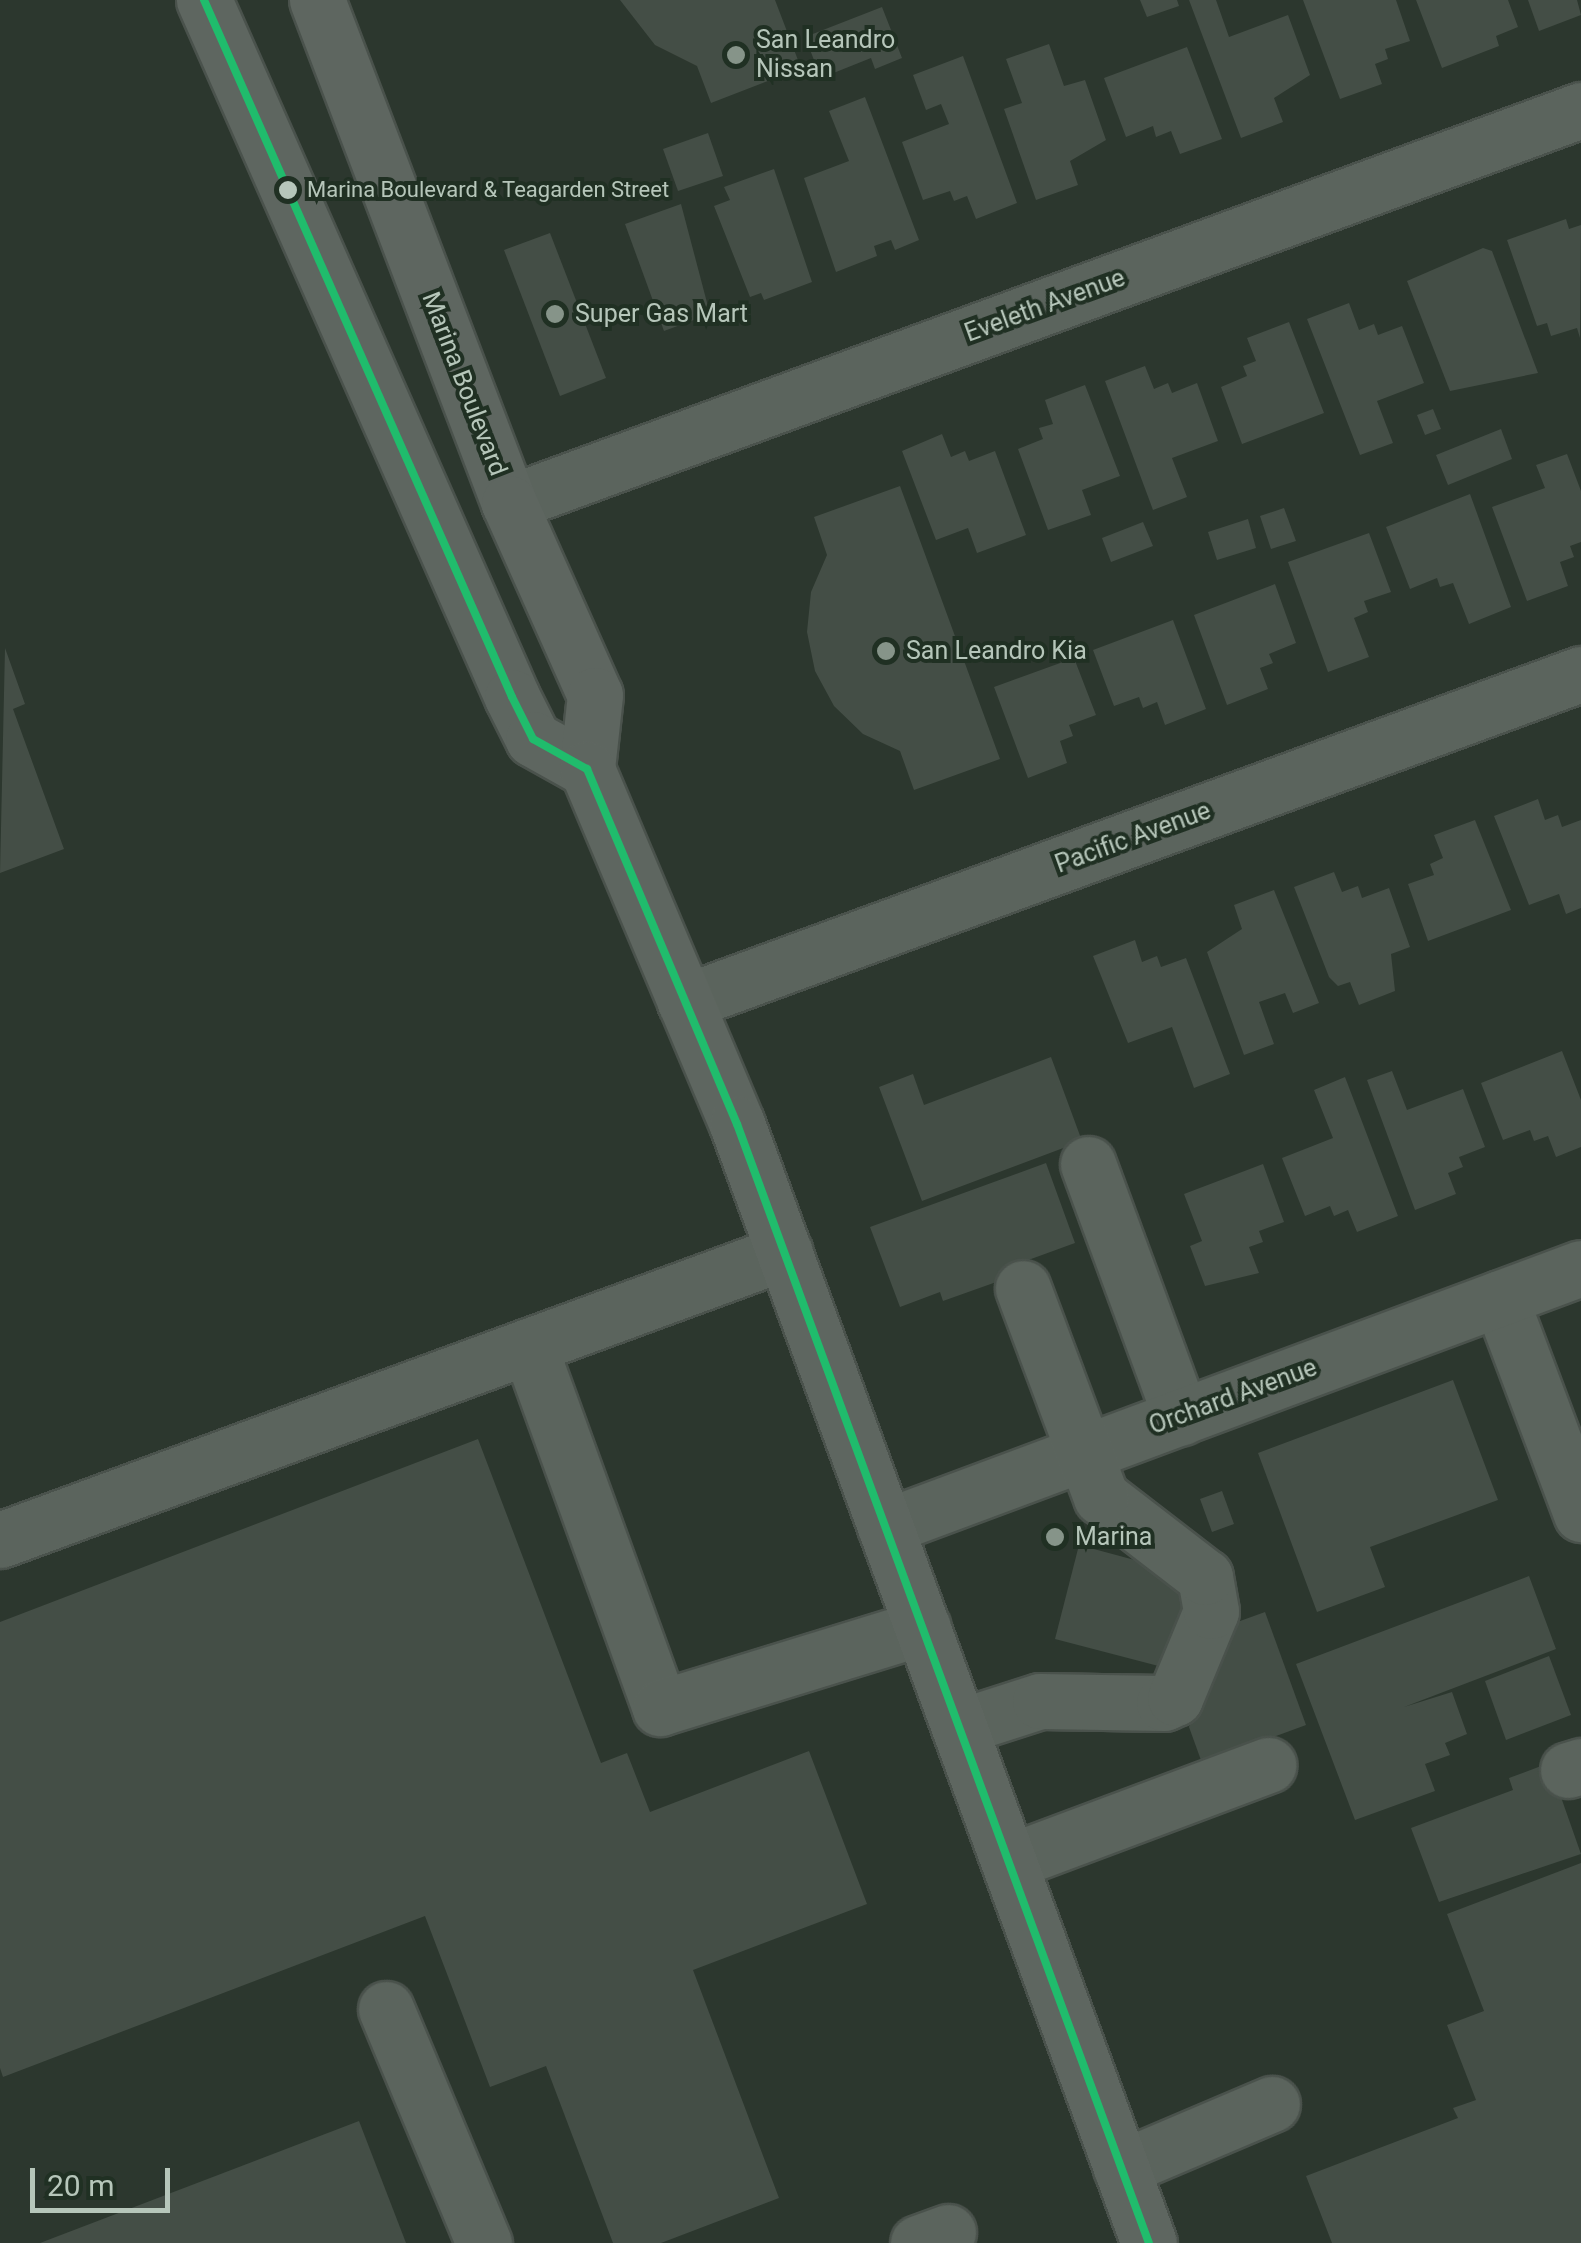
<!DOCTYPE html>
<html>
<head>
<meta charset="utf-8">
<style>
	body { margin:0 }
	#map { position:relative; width:1581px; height:2243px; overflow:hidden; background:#2c372e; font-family:Roboto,sans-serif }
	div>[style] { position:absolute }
	.building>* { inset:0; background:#444e46 }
	.roads { filter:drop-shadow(2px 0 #4a524c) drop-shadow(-2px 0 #4a524c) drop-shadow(0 2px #4a524c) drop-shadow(0 -2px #4a524c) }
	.minor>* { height:55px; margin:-27.5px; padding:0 27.5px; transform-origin:27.5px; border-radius:27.5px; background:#5b645d }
	.major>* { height:55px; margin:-27.5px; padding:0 27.5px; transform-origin:27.5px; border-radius:27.5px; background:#5e6660 }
	.bus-1>* { height:8px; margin:-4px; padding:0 4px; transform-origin:4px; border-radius:4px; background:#20bc6c }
	.dots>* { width:28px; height:28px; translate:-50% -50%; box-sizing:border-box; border:5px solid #203023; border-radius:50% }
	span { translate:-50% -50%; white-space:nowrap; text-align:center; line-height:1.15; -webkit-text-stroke:8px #203023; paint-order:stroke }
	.bus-label { font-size:22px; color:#b6c6ba }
	.left { translate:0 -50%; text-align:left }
	.poi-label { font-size:25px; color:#b6c6ba }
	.street-label { font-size:25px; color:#b6c6ba }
	.scale { position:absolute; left:30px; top:2168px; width:140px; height:45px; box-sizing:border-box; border:5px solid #b6c6ba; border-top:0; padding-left:12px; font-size:30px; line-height:35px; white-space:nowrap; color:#b6c6ba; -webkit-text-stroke:8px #203023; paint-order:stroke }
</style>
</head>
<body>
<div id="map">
	<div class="building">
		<i style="clip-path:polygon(620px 0,775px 0,801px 68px,711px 103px,697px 66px,655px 45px)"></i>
		<i style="clip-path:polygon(1140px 0,1177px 0,1179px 6px,1147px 17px)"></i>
		<i style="clip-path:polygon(1189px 0,1216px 0,1229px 37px,1288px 15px,1310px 75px,1274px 98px,1283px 122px,1241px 138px)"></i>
		<i style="clip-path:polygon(1303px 0,1396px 0,1410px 41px,1385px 49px,1388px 59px,1375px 64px,1382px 84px,1340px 99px)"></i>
		<i style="clip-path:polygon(1416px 0,1508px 0,1518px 27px,1496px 36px,1499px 46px,1442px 68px)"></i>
		<i style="clip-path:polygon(1528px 0,1577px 0,1581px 15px,1539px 31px)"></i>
		<i style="clip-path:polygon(882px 7px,902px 58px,875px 69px,871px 58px,821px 78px,805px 37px)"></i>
		<i style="clip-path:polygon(1049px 44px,1064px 86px,1085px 80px,1106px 140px,1070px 161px,1078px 185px,1036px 200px,1004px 109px,1022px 103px,1006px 59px)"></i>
		<i style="clip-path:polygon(1187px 47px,1222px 139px,1180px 154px,1171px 131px,1156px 137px,1153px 126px,1126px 137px,1104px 78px)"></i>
		<i style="clip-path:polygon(963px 56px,1017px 203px,976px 219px,967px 196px,954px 201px,950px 191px,923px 200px,902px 142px,949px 124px,941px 104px,926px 110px,913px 75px)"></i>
		<i style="clip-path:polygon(865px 97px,919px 240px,895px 250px,891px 240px,874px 246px,877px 256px,836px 272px,804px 178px,849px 161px,829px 111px)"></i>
		<i style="clip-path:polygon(708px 133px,723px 176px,678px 191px,663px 149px)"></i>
		<i style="clip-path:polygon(774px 169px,812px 282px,764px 300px,761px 293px,750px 297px,714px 206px,730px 200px,724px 187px)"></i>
		<i style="clip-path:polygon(681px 204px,710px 314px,664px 331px,625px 224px)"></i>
		<i style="clip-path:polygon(1566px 219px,1569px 229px,1581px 225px,1580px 338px,1577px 328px,1551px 336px,1547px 323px,1537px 326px,1507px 240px)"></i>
		<i style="clip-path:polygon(550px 233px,606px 378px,560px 396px,504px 250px)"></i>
		<i style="clip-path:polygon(1483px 248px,1492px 251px,1538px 373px,1450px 391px,1407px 281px)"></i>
		<i style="clip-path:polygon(1349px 303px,1359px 330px,1374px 324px,1378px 335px,1402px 326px,1424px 383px,1377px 401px,1393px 443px,1360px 455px,1307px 319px)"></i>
		<i style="clip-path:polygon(1289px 322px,1324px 413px,1242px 444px,1221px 387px,1247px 376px,1243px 366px,1256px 361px,1247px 338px)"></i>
		<i style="clip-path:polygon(1145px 366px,1154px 389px,1168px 383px,1172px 393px,1197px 383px,1218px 441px,1172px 458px,1187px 497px,1153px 510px,1105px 381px)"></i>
		<i style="clip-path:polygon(1085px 385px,1120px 476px,1082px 490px,1091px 515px,1048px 530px,1018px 449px,1043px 439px,1039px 428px,1053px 424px,1045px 400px)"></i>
		<i style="clip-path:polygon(1433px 409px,1441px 429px,1425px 435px,1417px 415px)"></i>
		<i style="clip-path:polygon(1501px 429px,1512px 459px,1448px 485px,1436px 455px)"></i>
		<i style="clip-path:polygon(942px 434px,951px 457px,965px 451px,969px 461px,995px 451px,1026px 535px,977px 553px,968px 528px,936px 540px,902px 451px)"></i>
		<i style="clip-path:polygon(1567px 454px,1581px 491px,1581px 542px,1570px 546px,1574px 557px,1560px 562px,1568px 586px,1527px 601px,1492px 507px,1545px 488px,1536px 465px)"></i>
		<i style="clip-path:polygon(900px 486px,1000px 759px,914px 790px,900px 751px,863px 734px,834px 706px,815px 671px,807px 632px,811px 592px,827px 555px,814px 517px)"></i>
		<i style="clip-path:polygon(1470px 494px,1511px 607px,1469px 624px,1453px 583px,1440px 587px,1437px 578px,1410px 589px,1386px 527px)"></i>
		<i style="clip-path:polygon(1284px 508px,1296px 541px,1271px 549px,1260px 516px)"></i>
		<i style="clip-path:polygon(1248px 519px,1256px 548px,1217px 560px,1208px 532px)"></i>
		<i style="clip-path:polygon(1143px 522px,1153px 546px,1111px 562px,1102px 538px)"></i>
		<i style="clip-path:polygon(1369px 533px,1391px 592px,1364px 601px,1368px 612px,1354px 618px,1369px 657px,1328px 672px,1288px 562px)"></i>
		<i style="clip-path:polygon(1275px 584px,1296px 643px,1269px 654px,1273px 663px,1260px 668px,1268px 689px,1227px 705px,1194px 615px)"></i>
		<i style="clip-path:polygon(1173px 620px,1206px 709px,1165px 725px,1157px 702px,1143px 708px,1139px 697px,1114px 706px,1093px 650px)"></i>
		<i style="clip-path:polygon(5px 648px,25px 704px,13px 709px,64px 849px,0 873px)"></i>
		<i style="clip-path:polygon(1074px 658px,1096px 715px,1069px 725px,1073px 736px,1060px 741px,1067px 763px,1028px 778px,994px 687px)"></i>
		<i style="clip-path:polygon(1538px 799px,1545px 820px,1558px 815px,1562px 827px,1581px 820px,1581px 908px,1566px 914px,1559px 894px,1529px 905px,1494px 816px)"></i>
		<i style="clip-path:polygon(1475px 820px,1511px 910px,1428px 941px,1408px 884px,1434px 875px,1430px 864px,1443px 858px,1434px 835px)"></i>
		<i style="clip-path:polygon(1334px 872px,1342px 892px,1358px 886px,1362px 898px,1389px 888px,1410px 947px,1391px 954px,1395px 991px,1359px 1005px,1350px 982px,1338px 986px,1329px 977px,1294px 887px)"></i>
		<i style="clip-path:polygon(1274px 890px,1319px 1003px,1293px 1013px,1285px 993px,1259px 1002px,1274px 1044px,1244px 1055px,1207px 952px,1242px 929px,1234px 905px)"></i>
		<i style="clip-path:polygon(1135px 940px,1142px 962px,1157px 956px,1161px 967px,1186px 958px,1230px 1074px,1194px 1088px,1172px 1027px,1128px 1043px,1093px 956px)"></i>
		<i style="clip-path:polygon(1562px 1051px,1581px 1100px,1581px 1147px,1556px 1157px,1548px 1136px,1534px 1141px,1530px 1130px,1503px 1140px,1481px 1083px)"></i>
		<i style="clip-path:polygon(1051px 1057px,1082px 1141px,922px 1201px,879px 1087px,913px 1074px,924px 1105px)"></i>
		<i style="clip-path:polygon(1392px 1071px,1407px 1110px,1463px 1089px,1485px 1147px,1459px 1157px,1463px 1167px,1448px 1173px,1456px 1194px,1415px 1210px,1367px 1080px)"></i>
		<i style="clip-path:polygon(1345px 1077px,1398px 1216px,1357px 1232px,1348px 1210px,1334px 1216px,1330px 1206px,1305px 1216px,1282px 1158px,1333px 1138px,1314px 1090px)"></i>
		<i style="clip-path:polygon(1046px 1163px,1075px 1243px,1012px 1266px,1016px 1275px,943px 1301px,940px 1292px,900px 1307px,870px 1227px)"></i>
		<i style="clip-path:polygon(1263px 1164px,1284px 1222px,1259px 1231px,1263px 1242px,1249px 1247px,1259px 1273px,1205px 1286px,1190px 1246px,1202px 1241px,1184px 1194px)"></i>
		<i style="clip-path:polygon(1453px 1380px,1498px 1500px,1370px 1547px,1385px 1587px,1317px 1612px,1258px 1453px)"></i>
		<i style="clip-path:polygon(478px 1439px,601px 1763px,627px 1753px,650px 1812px,809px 1751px,867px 1904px,693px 1970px,779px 2198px,661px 2243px,613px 2243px,546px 2066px,490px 2087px,425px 1916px,3px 2077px,0 2068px,0 1622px)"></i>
		<i style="clip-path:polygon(1222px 1491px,1234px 1524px,1212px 1532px,1200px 1499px)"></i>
		<i style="clip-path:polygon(1079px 1545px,1194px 1576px,1170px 1669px,1055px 1639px)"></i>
		<i style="clip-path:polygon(1529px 1576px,1556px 1649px,1404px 1707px,1452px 1692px,1467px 1734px,1445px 1743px,1450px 1755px,1425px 1764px,1435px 1791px,1355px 1820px,1296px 1664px)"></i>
		<i style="clip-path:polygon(1265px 1612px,1306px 1725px,1202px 1763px,1189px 1727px,1229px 1625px)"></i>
		<i style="clip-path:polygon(1549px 1656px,1571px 1715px,1506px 1740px,1485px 1681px)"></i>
		<i style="clip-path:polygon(1549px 1763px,1581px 1854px,1439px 1902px,1411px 1828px,1513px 1790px,1509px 1778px)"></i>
		<i style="clip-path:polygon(1581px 1863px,1581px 2243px,1332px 2243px,1306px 2176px,1458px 2118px,1453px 2108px,1476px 2100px,1447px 2025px,1484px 2011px,1447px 1914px)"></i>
		<i style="clip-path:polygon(359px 2121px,406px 2243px,40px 2243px)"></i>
	</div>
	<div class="roads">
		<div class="minor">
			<i style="left:509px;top:503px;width:1142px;rotate:-20.13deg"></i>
			<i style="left:685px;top:1002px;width:954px;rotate:-20.11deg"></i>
			<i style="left:1088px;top:1164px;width:270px;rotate:69.8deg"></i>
			<i style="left:1500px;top:1298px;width:231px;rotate:69.4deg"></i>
			<i style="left:529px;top:1346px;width:385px;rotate:70.1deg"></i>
			<i style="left:660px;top:1708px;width:275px;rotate:-17.1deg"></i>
			<i style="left:885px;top:1527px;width:743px;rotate:-20.41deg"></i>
			<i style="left:0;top:1540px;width:836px;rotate:-20.15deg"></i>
			<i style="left:959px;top:1727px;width:85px;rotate:-17.8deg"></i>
			<i style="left:1040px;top:1701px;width:124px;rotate:0.9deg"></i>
			<i style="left:1164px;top:1703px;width:12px;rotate:-24deg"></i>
			<i style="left:1175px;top:1698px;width:94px;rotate:-67.5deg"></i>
			<i style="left:1211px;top:1611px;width:35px;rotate:-100deg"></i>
			<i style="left:1205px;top:1577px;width:131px;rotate:-142.4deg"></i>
			<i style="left:1101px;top:1497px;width:223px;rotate:-110.5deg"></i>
			<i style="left:1568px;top:1770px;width:14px;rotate:-17deg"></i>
			<i style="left:1009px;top:1862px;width:277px;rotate:-20.5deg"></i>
			<i style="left:386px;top:2009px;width:254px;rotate:67.3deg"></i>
			<i style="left:1121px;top:2168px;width:164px;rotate:-23deg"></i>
			<i style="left:918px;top:2243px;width:32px;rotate:-20deg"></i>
		</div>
		<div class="major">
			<i style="left:204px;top:0;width:762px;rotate:66.16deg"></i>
			<i style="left:512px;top:697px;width:47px;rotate:63.4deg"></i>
			<i style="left:533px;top:739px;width:62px;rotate:29.1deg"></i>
			<i style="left:317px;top:0;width:538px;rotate:69.11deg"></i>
			<i style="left:509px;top:503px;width:210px;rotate:65.9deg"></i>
			<i style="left:595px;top:695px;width:74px;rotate:96.2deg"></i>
			<i style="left:587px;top:769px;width:385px;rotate:67.1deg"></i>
			<i style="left:737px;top:1124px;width:1192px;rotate:69.79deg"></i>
		</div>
	</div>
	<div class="bus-1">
		<i style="left:204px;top:0;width:762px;rotate:66.16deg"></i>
		<i style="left:512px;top:697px;width:47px;rotate:63.4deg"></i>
		<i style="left:533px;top:739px;width:62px;rotate:29.1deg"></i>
		<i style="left:587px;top:769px;width:385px;rotate:67.1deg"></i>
		<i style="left:737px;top:1124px;width:1192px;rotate:69.79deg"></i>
	</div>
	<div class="dots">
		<i style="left:736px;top:55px;background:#869489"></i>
		<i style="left:288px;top:190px;background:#b6c6ba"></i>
		<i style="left:555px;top:314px;background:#869489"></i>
		<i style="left:886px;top:651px;background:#869489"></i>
		<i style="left:1055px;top:1537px;background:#869489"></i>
	</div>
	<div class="bus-label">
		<span class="left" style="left:307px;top:190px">Marina Boulevard &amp; Teagarden Street</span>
	</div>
	<div class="poi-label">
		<span class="left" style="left:756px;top:55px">San Leandro<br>Nissan</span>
		<span class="left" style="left:575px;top:314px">Super Gas Mart</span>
		<span class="left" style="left:906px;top:651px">San Leandro Kia</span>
		<span class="left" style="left:1075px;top:1537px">Marina</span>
	</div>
	<div class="street-label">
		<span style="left:1045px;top:306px;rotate:-20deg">Eveleth Avenue</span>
		<span style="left:464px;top:384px;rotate:69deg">Marina Boulevard</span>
		<span style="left:1133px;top:838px;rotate:-20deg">Pacific Avenue</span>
		<span style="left:1233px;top:1397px;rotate:-20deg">Orchard Avenue</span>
	</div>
	<div class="scale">20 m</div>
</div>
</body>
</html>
